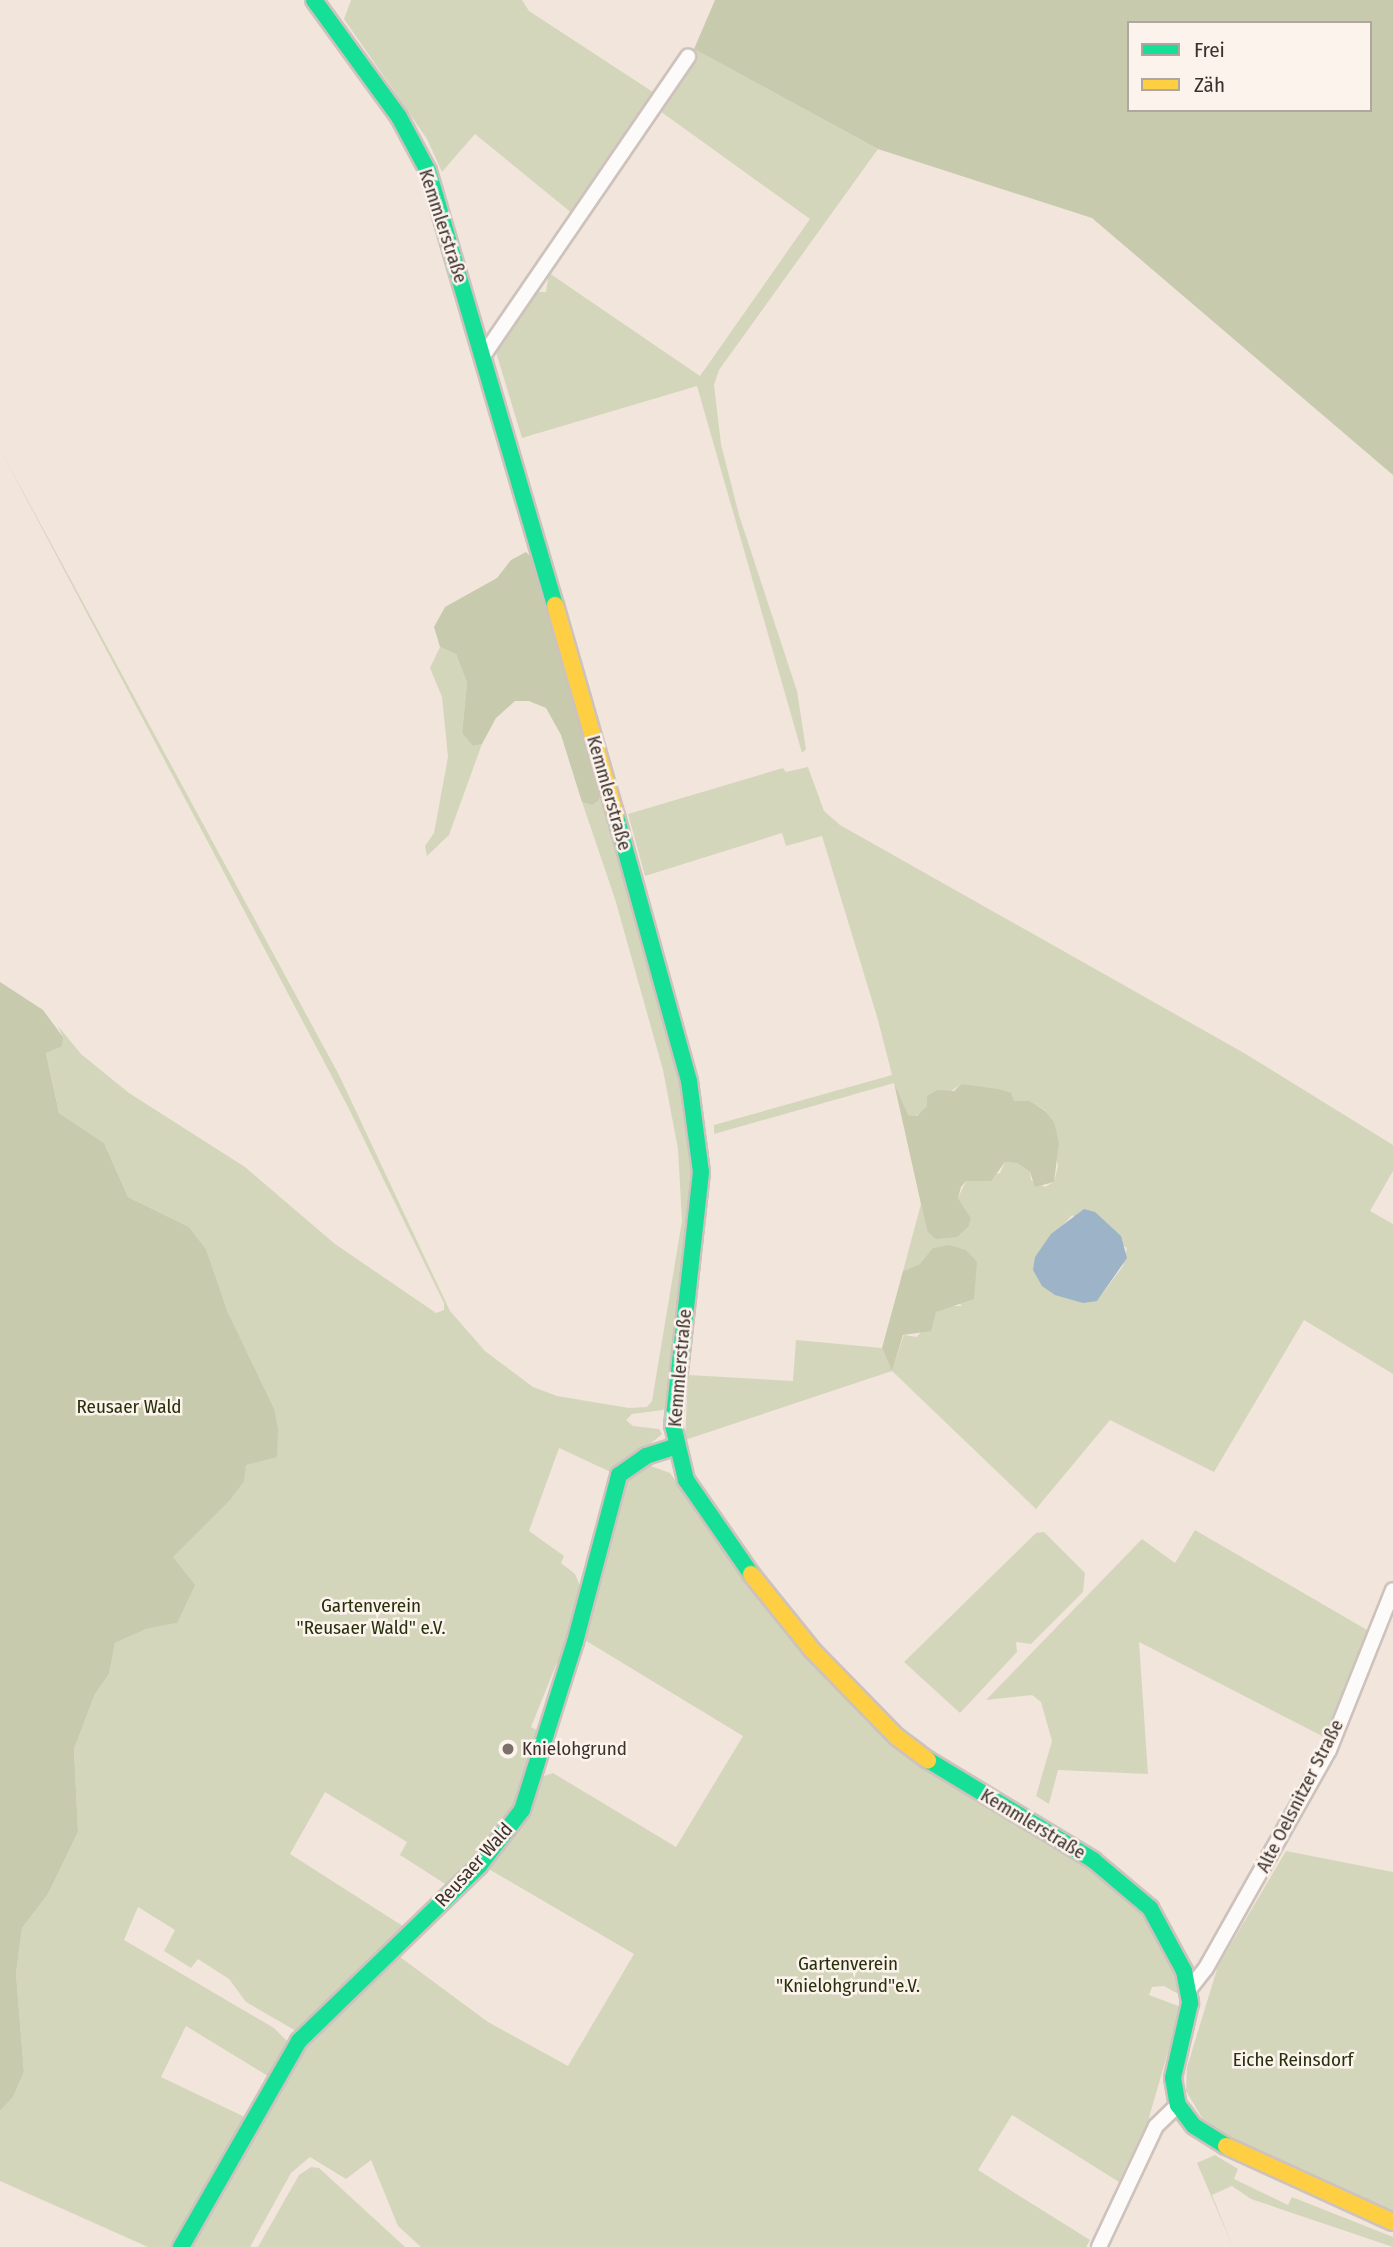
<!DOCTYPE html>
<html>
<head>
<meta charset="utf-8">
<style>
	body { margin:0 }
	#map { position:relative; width:1393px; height:2247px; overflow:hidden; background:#f2e5dc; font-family:"Fira Sans Condensed",sans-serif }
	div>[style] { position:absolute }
	.green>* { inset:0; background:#d4d6bb }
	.forest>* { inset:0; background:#c7caac }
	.water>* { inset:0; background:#9cb3c8 }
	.roads { filter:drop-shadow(2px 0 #cdc2bc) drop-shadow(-2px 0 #cdc2bc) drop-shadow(0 2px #cdc2bc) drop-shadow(0 -2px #cdc2bc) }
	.street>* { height:14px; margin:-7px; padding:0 7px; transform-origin:7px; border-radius:7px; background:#fdfbfa }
	.fast>* { height:16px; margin:-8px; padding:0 8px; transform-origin:8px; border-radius:8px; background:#16e098 }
	.slow>* { height:16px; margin:-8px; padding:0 8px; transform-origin:8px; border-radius:8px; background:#ffcf43 }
	.dots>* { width:19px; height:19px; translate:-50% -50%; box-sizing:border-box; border:4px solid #fdf3ed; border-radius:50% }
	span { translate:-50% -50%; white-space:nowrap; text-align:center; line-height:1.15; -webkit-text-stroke:5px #fdf3ed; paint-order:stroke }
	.street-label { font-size:19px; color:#3b322d }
	.park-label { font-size:19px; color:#26300b }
	.poi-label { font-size:19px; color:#3b322d }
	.left { translate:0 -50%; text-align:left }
	.legend { position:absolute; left:1127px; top:21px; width:245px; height:91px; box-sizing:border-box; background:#fdf3ed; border:2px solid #afa6a0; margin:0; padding:9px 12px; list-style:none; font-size:21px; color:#3b322d }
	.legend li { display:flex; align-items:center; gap:14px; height:35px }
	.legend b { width:35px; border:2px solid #afa6a0 }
</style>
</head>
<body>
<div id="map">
	<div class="green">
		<i style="clip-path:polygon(351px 0,522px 0,529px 11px,659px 96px,619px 152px,612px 152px,601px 167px,601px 174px,573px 214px,475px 134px,442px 172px,427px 139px,344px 19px)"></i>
		<i style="clip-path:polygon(694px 49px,878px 149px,719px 370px,714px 385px,721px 444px,739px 515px,797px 691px,806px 749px,802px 753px,697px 386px,522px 438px,496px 352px,535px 292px,546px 292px,549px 273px,700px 376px,810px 219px,660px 111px,693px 63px)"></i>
		<i style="clip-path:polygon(0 449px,339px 1075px,450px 1311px,485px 1351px,533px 1387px,557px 1396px,629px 1408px,647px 1407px,652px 1401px,682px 1221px,678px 1149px,663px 1070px,615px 899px,582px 802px,592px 805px,600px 787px,681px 1086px,694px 1176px,667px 1405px,663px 1410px,632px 1414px,626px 1420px,633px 1426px,659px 1429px,662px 1434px,615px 1474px,559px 1448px,529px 1531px,564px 1556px,561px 1563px,575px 1574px,584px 1595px,568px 1654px,556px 1665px,531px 1727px,544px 1734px,529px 1788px,488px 1839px,480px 1842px,482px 1846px,450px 1887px,400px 1855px,407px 1842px,325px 1792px,290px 1854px,409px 1930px,303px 2035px,246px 2002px,229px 1979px,198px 1959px,191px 1968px,164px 1951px,175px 1930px,138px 1907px,124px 1940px,274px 2028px,290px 2044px,271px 2078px,186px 2026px,161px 2077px,249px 2119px,177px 2247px,148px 2247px,0 2181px,0 2111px,13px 2097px,24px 2072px,16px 1974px,22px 1928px,48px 1894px,78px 1832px,74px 1749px,95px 1694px,109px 1674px,115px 1643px,146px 1629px,177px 1623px,172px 1557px,184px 1541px,228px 1313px,206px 1249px,189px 1227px,128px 1197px,104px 1143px,59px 1113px,46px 1052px,63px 1037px,58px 1026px,81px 1054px,129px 1093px,245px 1167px,335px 1244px,436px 1313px,444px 1310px,444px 1303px,348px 1107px)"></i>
		<i style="clip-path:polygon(440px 647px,456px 654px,467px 683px,462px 733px,473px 746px,482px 744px,449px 835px,427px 856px,425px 846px,434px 833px,448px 757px,442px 697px,430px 668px)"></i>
		<i style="clip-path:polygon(evenodd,808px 767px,824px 811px,840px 825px,1244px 1053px,1393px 1145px,1393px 1171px,1370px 1211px,1393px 1224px,1393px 1374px,1304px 1320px,1214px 1472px,1110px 1420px,1036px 1509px,892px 1371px,685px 1440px,688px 1375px,793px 1381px,796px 1340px,882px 1348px,892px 1370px,904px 1335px,917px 1337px,936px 1312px,947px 1306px,962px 1306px,920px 1264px,903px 1271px,921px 1204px,927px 1231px,969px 1226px,971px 1218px,958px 1198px,966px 1181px,1000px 1173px,1005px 1162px,1017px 1163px,1030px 1172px,1031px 1180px,1045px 1187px,1054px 1182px,1058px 1166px,1045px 1110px,1030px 1101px,1014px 1101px,961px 1084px,916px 1116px,907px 1115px,894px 1083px,714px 1134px,714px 1125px,892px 1075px,878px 1020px,822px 836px,786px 846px,782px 833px,645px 876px,628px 814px,783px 768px,786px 772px,808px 767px,1072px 1215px,1127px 1248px,1123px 1266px,1097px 1301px,1035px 1257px,1072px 1215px)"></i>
		<i style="clip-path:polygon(648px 1465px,670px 1473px,780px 1623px,867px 1722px,945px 1778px,1046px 1839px,1144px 1910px,1176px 1974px,1180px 1995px,1164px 1986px,1152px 1987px,1149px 1995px,1181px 2007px,1148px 2121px,1119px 2182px,1012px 2115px,978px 2170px,1090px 2240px,1086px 2247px,421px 2247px,398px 2226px,371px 2160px,346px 2179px,310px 2157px,291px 2173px,250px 2247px,186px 2247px,294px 2062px,396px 1954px,488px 2022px,568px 2066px,634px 1954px,487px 1868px,541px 1777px,553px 1773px,676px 1847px,743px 1736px,583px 1639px,628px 1477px)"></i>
		<i style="clip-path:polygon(1195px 1530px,1367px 1630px,1326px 1738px,1139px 1642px,1148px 1774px,1058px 1770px,1049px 1804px,1036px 1796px,1052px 1741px,1041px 1702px,1032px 1695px,986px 1700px,1142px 1539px,1175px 1563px)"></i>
		<i style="clip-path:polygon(1044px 1532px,1085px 1573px,1083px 1592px,1031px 1644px,1016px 1642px,1017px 1652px,960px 1713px,904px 1662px,1036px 1533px)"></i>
		<i style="clip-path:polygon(1286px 1851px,1393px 1872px,1393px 2212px,1288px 2171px,1230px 2140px,1204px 2121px,1186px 2091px,1187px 2067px,1218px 1966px)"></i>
		<i style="clip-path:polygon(1215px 2155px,1238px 2169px,1234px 2179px,1288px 2205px,1292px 2197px,1393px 2237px,1393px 2247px,1251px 2199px,1232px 2186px,1212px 2195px,1233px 2247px,1197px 2163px)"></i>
		<i style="clip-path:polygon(311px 2167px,319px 2168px,405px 2247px,258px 2247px,299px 2175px)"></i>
	</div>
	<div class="forest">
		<i style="clip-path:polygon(evenodd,715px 0,1393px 0,1393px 475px,1092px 218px,878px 149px,694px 49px,715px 0,1129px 23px,1370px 23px,1370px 110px,1129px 110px,1129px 23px)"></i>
		<i style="clip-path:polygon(526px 552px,535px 561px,600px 787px,599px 800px,592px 805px,582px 802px,561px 735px,546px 708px,529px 701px,515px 701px,496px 718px,482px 744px,473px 746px,462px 733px,467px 683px,456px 654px,440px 647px,434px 627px,445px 607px,497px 578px,511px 560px)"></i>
		<i style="clip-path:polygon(0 982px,43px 1010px,63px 1037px,62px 1046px,46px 1053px,59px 1113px,104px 1143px,128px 1197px,189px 1227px,206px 1249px,228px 1313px,274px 1409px,278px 1429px,277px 1457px,246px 1465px,244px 1481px,230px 1500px,173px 1557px,195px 1585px,177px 1623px,146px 1629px,115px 1643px,109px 1674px,95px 1694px,74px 1749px,78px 1832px,48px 1894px,22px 1928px,16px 1974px,24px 2072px,13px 2097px,0 2111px)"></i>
		<i style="clip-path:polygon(894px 1083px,908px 1115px,917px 1116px,927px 1106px,927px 1096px,937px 1090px,954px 1091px,961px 1084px,998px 1089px,1011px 1093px,1014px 1101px,1030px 1101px,1044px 1110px,1054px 1122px,1059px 1143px,1054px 1182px,1035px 1187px,1030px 1172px,1017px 1163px,1005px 1162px,991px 1181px,966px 1181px,961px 1187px,958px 1198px,971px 1218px,969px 1226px,957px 1237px,936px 1239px,927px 1231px)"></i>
		<i style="clip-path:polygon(949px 1245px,966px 1250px,977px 1262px,974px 1299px,936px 1312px,931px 1331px,903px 1335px,892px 1371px,882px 1348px,903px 1271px,920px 1264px,933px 1248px)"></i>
	</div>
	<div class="water">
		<i style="clip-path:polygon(1084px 1209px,1095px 1212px,1121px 1236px,1127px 1258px,1097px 1301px,1083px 1303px,1055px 1295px,1042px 1286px,1033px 1270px,1035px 1257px,1051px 1234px)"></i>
	</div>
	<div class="roads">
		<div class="street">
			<i style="left:483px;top:356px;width:363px;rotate:-55.6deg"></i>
			<i style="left:1188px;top:1991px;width:29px;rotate:-52deg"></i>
			<i style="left:1206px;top:1968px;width:250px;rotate:-60.6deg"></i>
			<i style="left:1329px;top:1750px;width:172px;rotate:-68.2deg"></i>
			<i style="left:1099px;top:2247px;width:134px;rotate:-64.8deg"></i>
			<i style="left:1156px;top:2126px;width:30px;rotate:-44deg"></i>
		</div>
		<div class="fast">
			<i style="left:314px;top:0;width:145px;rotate:54deg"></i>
			<i style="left:399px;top:117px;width:61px;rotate:61.8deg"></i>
			<i style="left:428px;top:171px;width:452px;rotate:73.7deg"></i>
			<i style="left:616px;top:816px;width:275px;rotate:74.6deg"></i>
			<i style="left:689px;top:1081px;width:92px;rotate:82.5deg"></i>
			<i style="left:701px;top:1172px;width:255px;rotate:96.3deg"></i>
			<i style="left:673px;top:1425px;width:57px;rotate:76.7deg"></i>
			<i style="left:686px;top:1480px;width:114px;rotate:55.3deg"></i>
			<i style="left:928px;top:1760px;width:193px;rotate:31.2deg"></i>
			<i style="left:1093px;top:1860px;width:75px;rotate:40.1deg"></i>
			<i style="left:1150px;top:1908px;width:72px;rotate:61.6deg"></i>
			<i style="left:1184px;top:1971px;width:33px;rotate:79deg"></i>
			<i style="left:1190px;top:2003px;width:77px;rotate:102.8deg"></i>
			<i style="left:1173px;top:2078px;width:27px;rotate:80deg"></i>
			<i style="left:1178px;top:2105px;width:26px;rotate:53deg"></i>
			<i style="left:1194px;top:2126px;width:38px;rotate:32deg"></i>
			<i style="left:181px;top:2247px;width:237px;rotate:-60.2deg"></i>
			<i style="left:299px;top:2041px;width:251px;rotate:-44.2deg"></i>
			<i style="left:479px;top:1866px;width:71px;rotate:-52.5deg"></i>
			<i style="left:522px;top:1810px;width:176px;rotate:-72.5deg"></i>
			<i style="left:575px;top:1642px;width:173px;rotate:-75.2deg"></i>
			<i style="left:619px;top:1475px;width:33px;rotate:-35deg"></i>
			<i style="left:646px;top:1456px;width:29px;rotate:-18deg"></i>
		</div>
		<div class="slow">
			<i style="left:555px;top:605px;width:220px;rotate:73.9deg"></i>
			<i style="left:751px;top:1574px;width:97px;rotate:51.2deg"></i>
			<i style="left:812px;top:1650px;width:122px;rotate:45.7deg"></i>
			<i style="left:897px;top:1737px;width:39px;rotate:37deg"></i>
			<i style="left:1226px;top:2146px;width:183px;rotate:24.5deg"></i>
		</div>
	</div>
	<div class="dots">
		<i style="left:508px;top:1749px;background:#7b716a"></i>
	</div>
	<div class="street-label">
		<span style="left:443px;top:226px;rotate:72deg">Kemmlerstraße</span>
		<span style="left:609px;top:793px;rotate:74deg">Kemmlerstraße</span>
		<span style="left:680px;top:1368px;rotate:-85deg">Kemmlerstraße</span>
		<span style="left:1300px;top:1796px;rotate:-63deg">Alte Oelsnitzer Straße</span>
		<span style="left:1033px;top:1824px;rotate:31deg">Kemmlerstraße</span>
		<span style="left:474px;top:1865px;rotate:-48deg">Reusaer Wald</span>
	</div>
	<div class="park-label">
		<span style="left:129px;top:1407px">Reusaer Wald</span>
		<span style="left:371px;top:1617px">Gartenverein<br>"Reusaer Wald" e.V.</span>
		<span style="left:848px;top:1975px">Gartenverein<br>"Knielohgrund"e.V.</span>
		<span style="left:1293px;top:2060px">Eiche Reinsdorf</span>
	</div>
	<div class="poi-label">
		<span class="left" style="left:522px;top:1749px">Knielohgrund</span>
	</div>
	<ul class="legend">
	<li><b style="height:9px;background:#16e098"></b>Frei</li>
	<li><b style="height:9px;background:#ffcf43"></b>Zäh</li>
	</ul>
</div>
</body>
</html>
